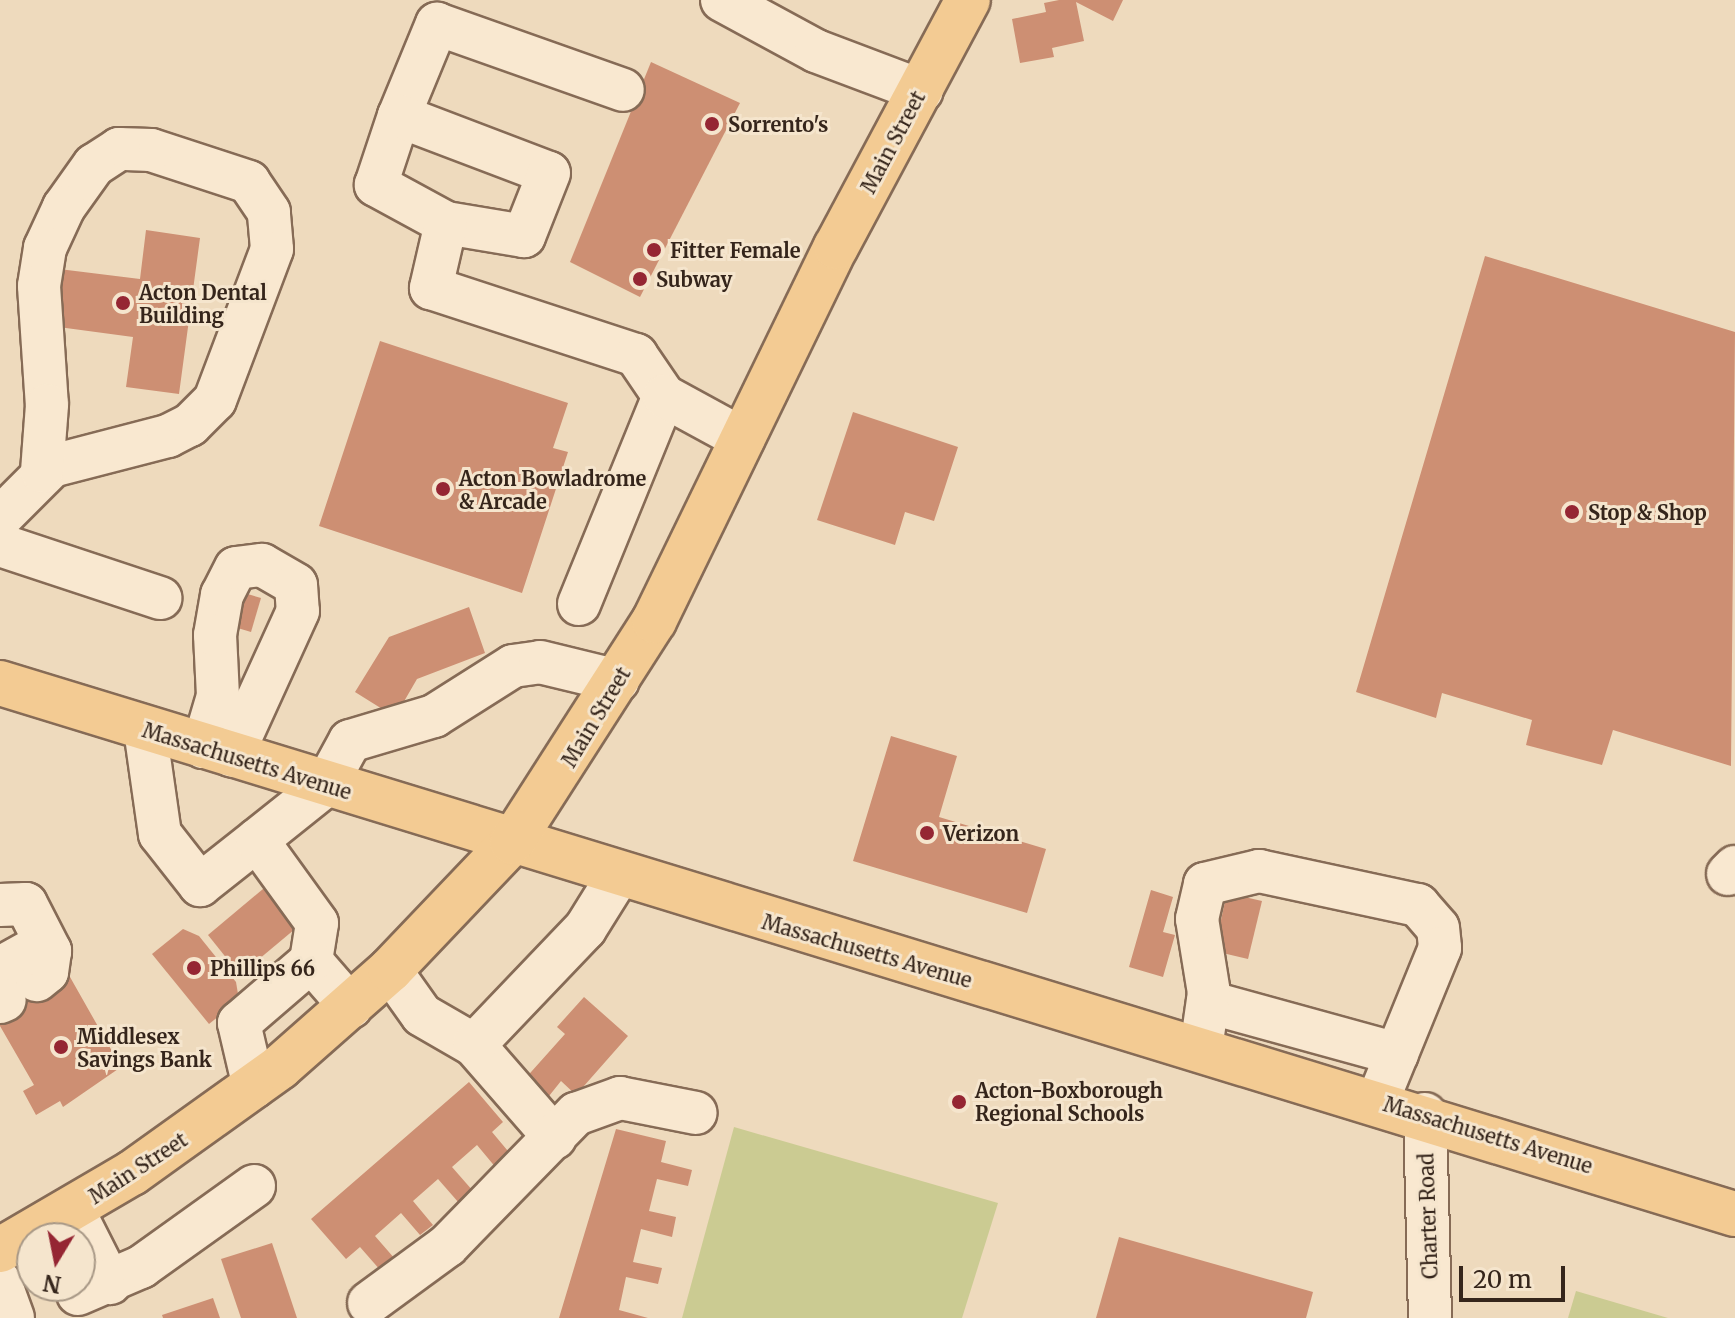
<!DOCTYPE html>
<html>
<head>
<meta charset="utf-8">
<style>
	body { margin:0 }
	#map { position:relative; width:1735px; height:1318px; overflow:hidden; background:#eedabd; font-family:Merriweather,serif }
	div>[style] { position:absolute }
	.green>* { inset:0; background:#cbcb92 }
	.building>* { inset:0; background:#cd8f73 }
	.roads { filter:drop-shadow(2px 0 #866b56) drop-shadow(-2px 0 #866b56) drop-shadow(0 2px #866b56) drop-shadow(0 -2px #866b56) }
	.minor>* { height:42px; margin:-21px; padding:0 21px; transform-origin:21px; border-radius:21px; background:#f9e8d0 }
	.major>* { height:44px; margin:-22px; padding:0 22px; transform-origin:22px; border-radius:22px; background:#f3cb93 }
	.dots>* { width:22px; height:22px; translate:-50% -50%; box-sizing:border-box; border:4px solid #f5e5cd; border-radius:50% }
	span { translate:-50% -50%; white-space:nowrap; text-align:center; line-height:1.15; -webkit-text-stroke:6px #f5e5cd; paint-order:stroke }
	.poi-label { font-size:20px; color:#35251b; font-weight:700 }
	.left { translate:0 -50%; text-align:left }
	.street-label { font-size:20px; color:#35251b }
	.north { position:absolute; left:16px; top:1222px; width:80px; height:80px; box-sizing:border-box; background:#f5e5cd; border:2px solid #a89886; border-radius:50%; rotate:190deg; font-size:22px; font-weight:700; line-height:32px; text-align:center; color:#35251b }
	.north::after { content:''; display:block; margin:auto; width:28px; height:36px; background:#952633; clip-path:polygon(50% 0,100% 100%,50% 72%,0 100%) }
	.scale { position:absolute; left:1459px; top:1266px; width:106px; height:36px; box-sizing:border-box; border:4px solid #35251b; border-top:0; padding-left:10px; font-size:24px; line-height:28px; white-space:nowrap; color:#35251b; -webkit-text-stroke:6px #f5e5cd; paint-order:stroke }
</style>
</head>
<body>
<div id="map">
	<div class="green">
		<i style="clip-path:polygon(734px 1127px,998px 1203px,962px 1318px,682px 1318px)"></i>
		<i style="clip-path:polygon(1576px 1291px,1668px 1318px,1568px 1318px)"></i>
	</div>
	<div class="building">
		<i style="clip-path:polygon(1059px 0,1123px 0,1113px 21px,1076px 2px,1084px 41px,1052px 48px,1054px 57px,1020px 63px,1012px 19px,1046px 12px,1044px 3px)"></i>
		<i style="clip-path:polygon(651px 62px,740px 103px,640px 297px,570px 262px)"></i>
		<i style="clip-path:polygon(146px 230px,200px 238px,179px 394px,126px 387px,133px 337px,51px 326px,59px 269px,140px 279px)"></i>
		<i style="clip-path:polygon(1485px 256px,1735px 332px,1731px 766px,1613px 730px,1602px 765px,1526px 745px,1532px 720px,1442px 693px,1436px 718px,1356px 692px)"></i>
		<i style="clip-path:polygon(380px 341px,568px 403px,553px 448px,568px 452px,522px 593px,319px 526px)"></i>
		<i style="clip-path:polygon(853px 412px,958px 447px,934px 521px,905px 512px,895px 545px,817px 520px)"></i>
		<i style="clip-path:polygon(241px 592px,261px 598px,251px 632px,231px 626px)"></i>
		<i style="clip-path:polygon(469px 607px,485px 653px,417px 679px,395px 717px,355px 692px,389px 637px)"></i>
		<i style="clip-path:polygon(891px 736px,957px 756px,939px 817px,1046px 849px,1027px 913px,853px 861px)"></i>
		<i style="clip-path:polygon(269px 884px,301px 924px,240px 975px,208px 935px)"></i>
		<i style="clip-path:polygon(1151px 890px,1173px 897px,1163px 932px,1175px 935px,1163px 977px,1129px 967px)"></i>
		<i style="clip-path:polygon(1227px 893px,1262px 901px,1248px 959px,1214px 951px)"></i>
		<i style="clip-path:polygon(183px 929px,199px 936px,236px 982px,239px 1000px,209px 1024px,152px 954px)"></i>
		<i style="clip-path:polygon(70px 977px,121px 1067px,63px 1107px,60px 1101px,36px 1115px,23px 1091px,34px 1085px,0 1026px,0 991px,44px 991px)"></i>
		<i style="clip-path:polygon(584px 997px,628px 1036px,576px 1095px,561px 1081px,545px 1101px,523px 1081px,565px 1034px,557px 1027px)"></i>
		<i style="clip-path:polygon(469px 1082px,503px 1122px,492px 1132px,512px 1156px,497px 1169px,477px 1145px,452px 1167px,473px 1191px,459px 1203px,438px 1179px,413px 1201px,433px 1225px,420px 1235px,401px 1213px,375px 1236px,395px 1259px,381px 1271px,360px 1247px,346px 1259px,311px 1219px)"></i>
		<i style="clip-path:polygon(616px 1129px,666px 1141px,661px 1162px,692px 1170px,688px 1186px,657px 1179px,649px 1211px,676px 1217px,672px 1237px,641px 1229px,633px 1262px,662px 1268px,658px 1284px,626px 1277px,619px 1310px,648px 1318px,559px 1318px)"></i>
		<i style="clip-path:polygon(1119px 1237px,1313px 1292px,1306px 1318px,1096px 1318px)"></i>
		<i style="clip-path:polygon(272px 1243px,297px 1318px,241px 1318px,221px 1259px)"></i>
		<i style="clip-path:polygon(213px 1298px,220px 1318px,163px 1318px,162px 1315px)"></i>
	</div>
	<div class="roads">
		<div class="minor">
			<i style="left:722px;top:0;width:107px;rotate:28.5deg"></i>
			<i style="left:816px;top:51px;width:113px;rotate:20.7deg"></i>
			<i style="left:399px;top:116px;width:100px;rotate:-67.6deg"></i>
			<i style="left:437px;top:24px;width:197px;rotate:19.5deg"></i>
			<i style="left:446px;top:223px;width:80px;rotate:-151.5deg"></i>
			<i style="left:376px;top:185px;width:73px;rotate:-71.6deg"></i>
			<i style="left:399px;top:116px;width:160px;rotate:20.8deg"></i>
			<i style="left:549px;top:173px;width:68px;rotate:111.6deg"></i>
			<i style="left:524px;top:236px;width:79px;rotate:-170.5deg"></i>
			<i style="left:446px;top:223px;width:67px;rotate:103deg"></i>
			<i style="left:431px;top:288px;width:216px;rotate:18.1deg"></i>
			<i style="left:636px;top:355px;width:50px;rotate:55.7deg"></i>
			<i style="left:0;top:518px;width:74px;rotate:-45deg"></i>
			<i style="left:52px;top:466px;width:120px;rotate:-14.5deg"></i>
			<i style="left:168px;top:436px;width:25px;rotate:-27deg"></i>
			<i style="left:190px;top:425px;width:35px;rotate:-45deg"></i>
			<i style="left:215px;top:400px;width:161px;rotate:-69.3deg"></i>
			<i style="left:272px;top:249px;width:37px;rotate:-95deg"></i>
			<i style="left:269px;top:212px;width:36px;rotate:-124deg"></i>
			<i style="left:249px;top:182px;width:103px;rotate:-161.9deg"></i>
			<i style="left:151px;top:150px;width:32px;rotate:-178deg"></i>
			<i style="left:119px;top:149px;width:30px;rotate:147deg"></i>
			<i style="left:94px;top:165px;width:52px;rotate:125.5deg"></i>
			<i style="left:64px;top:207px;width:45px;rotate:114.9deg"></i>
			<i style="left:45px;top:248px;width:38px;rotate:99deg"></i>
			<i style="left:39px;top:286px;width:119px;rotate:86.2deg"></i>
			<i style="left:47px;top:405px;width:67px;rotate:94.3deg"></i>
			<i style="left:0;top:545px;width:169px;rotate:18.3deg"></i>
			<i style="left:579px;top:604px;width:225px;rotate:-67.8deg"></i>
			<i style="left:664px;top:396px;width:90px;rotate:28.6deg"></i>
			<i style="left:145px;top:729px;width:106px;rotate:81.9deg"></i>
			<i style="left:160px;top:834px;width:65px;rotate:51.9deg"></i>
			<i style="left:200px;top:885px;width:73px;rotate:-38.3deg"></i>
			<i style="left:203px;top:747px;width:53px;rotate:-73.6deg"></i>
			<i style="left:218px;top:696px;width:61px;rotate:-92.8deg"></i>
			<i style="left:215px;top:635px;width:41px;rotate:-80.1deg"></i>
			<i style="left:222px;top:595px;width:30px;rotate:-63deg"></i>
			<i style="left:236px;top:568px;width:26px;rotate:-7deg"></i>
			<i style="left:262px;top:565px;width:39px;rotate:30deg"></i>
			<i style="left:296px;top:585px;width:26px;rotate:86deg"></i>
			<i style="left:298px;top:611px;width:159px;rotate:114.5deg"></i>
			<i style="left:1728px;top:874px;width:10px;rotate:-45deg"></i>
			<i style="left:0;top:905px;width:26px;rotate:-2deg"></i>
			<i style="left:26px;top:904px;width:53px;rotate:62.9deg"></i>
			<i style="left:50px;top:951px;width:21px;rotate:98deg"></i>
			<i style="left:47px;top:972px;width:13px;rotate:141deg"></i>
			<i style="left:0;top:968px;width:35px;rotate:-29deg"></i>
			<i style="left:31px;top:951px;width:19px"></i>
			<i style="left:390px;top:970px;width:55px;rotate:54.6deg"></i>
			<i style="left:422px;top:1015px;width:60px;rotate:30deg"></i>
			<i style="left:474px;top:1045px;width:123px;rotate:48.9deg"></i>
			<i style="left:0;top:1002px;width:5px;rotate:-22deg"></i>
			<i style="left:1208px;top:1002px;width:196px;rotate:15.4deg"></i>
			<i style="left:351px;top:1007px;width:61px;rotate:-131deg"></i>
			<i style="left:311px;top:961px;width:38px;rotate:-81deg"></i>
			<i style="left:317px;top:923px;width:102px;rotate:-125.9deg"></i>
			<i style="left:257px;top:840px;width:88px;rotate:-38.6deg"></i>
			<i style="left:326px;top:785px;width:50px;rotate:-61.4deg"></i>
			<i style="left:350px;top:741px;width:88px;rotate:-16.6deg"></i>
			<i style="left:434px;top:716px;width:93px;rotate:-32.3deg"></i>
			<i style="left:513px;top:666px;width:27px;rotate:-8deg"></i>
			<i style="left:540px;top:662px;width:80px;rotate:13.7deg"></i>
			<i style="left:474px;top:1045px;width:161px;rotate:-46.3deg"></i>
			<i style="left:585px;top:929px;width:62px;rotate:-58.1deg"></i>
			<i style="left:1201px;top:1049px;width:57px;rotate:-81.9deg"></i>
			<i style="left:1209px;top:993px;width:75px;rotate:-99.2deg"></i>
			<i style="left:1197px;top:919px;width:36px;rotate:-77deg"></i>
			<i style="left:1205px;top:884px;width:56px;rotate:-13.5deg"></i>
			<i style="left:1259px;top:871px;width:163px;rotate:12.1deg"></i>
			<i style="left:1418px;top:905px;width:30px;rotate:49deg"></i>
			<i style="left:1438px;top:928px;width:20px;rotate:84deg"></i>
			<i style="left:1440px;top:948px;width:164px;rotate:112.2deg"></i>
			<i style="left:254px;top:1087px;width:66px;rotate:-103.2deg"></i>
			<i style="left:239px;top:1023px;width:95px;rotate:-40.7deg"></i>
			<i style="left:1425px;top:1114px;width:204px;rotate:88.6deg"></i>
			<i style="left:73px;top:1210px;width:82px;rotate:63.1deg"></i>
			<i style="left:0;top:1282px;width:38px;rotate:70deg"></i>
			<i style="left:78px;top:1294px;width:69px;rotate:-23.2deg"></i>
			<i style="left:141px;top:1267px;width:139px;rotate:-35.6deg"></i>
			<i style="left:369px;top:1303px;width:97px;rotate:-36.2deg"></i>
			<i style="left:447px;top:1246px;width:185px;rotate:-45.7deg"></i>
			<i style="left:576px;top:1114px;width:47px;rotate:-20deg"></i>
			<i style="left:620px;top:1098px;width:77px;rotate:11.2deg"></i>
		</div>
		<div class="major">
			<i style="left:0;top:683px;width:1814px;rotate:17.02deg"></i>
			<i style="left:0;top:1250px;width:153px;rotate:-30.3deg"></i>
			<i style="left:132px;top:1173px;width:182px;rotate:-35.6deg"></i>
			<i style="left:280px;top:1067px;width:147px;rotate:-41.4deg"></i>
			<i style="left:390px;top:970px;width:177px;rotate:-46.4deg"></i>
			<i style="left:512px;top:842px;width:263px;rotate:-57.3deg"></i>
			<i style="left:654px;top:621px;width:416px;rotate:-64.1deg"></i>
			<i style="left:836px;top:247px;width:280px;rotate:-61.9deg"></i>
		</div>
	</div>
	<div class="dots">
		<i style="left:712px;top:124px;background:#952633"></i>
		<i style="left:654px;top:250px;background:#952633"></i>
		<i style="left:640px;top:279px;background:#952633"></i>
		<i style="left:123px;top:303px;background:#952633"></i>
		<i style="left:443px;top:489px;background:#952633"></i>
		<i style="left:1572px;top:512px;background:#952633"></i>
		<i style="left:927px;top:833px;background:#952633"></i>
		<i style="left:194px;top:968px;background:#952633"></i>
		<i style="left:61px;top:1047px;background:#952633"></i>
		<i style="left:959px;top:1102px;background:#952633"></i>
	</div>
	<div class="poi-label">
		<span class="left" style="left:728px;top:124px">Sorrento's</span>
		<span class="left" style="left:670px;top:250px">Fitter Female</span>
		<span class="left" style="left:656px;top:279px">Subway</span>
		<span class="left" style="left:139px;top:304px">Acton Dental<br>Building</span>
		<span class="left" style="left:459px;top:490px">Acton Bowladrome<br>&amp; Arcade</span>
		<span class="left" style="left:1588px;top:512px">Stop &amp; Shop</span>
		<span class="left" style="left:943px;top:833px">Verizon</span>
		<span class="left" style="left:210px;top:968px">Phillips 66</span>
		<span class="left" style="left:77px;top:1048px">Middlesex<br>Savings Bank</span>
		<span class="left" style="left:975px;top:1102px">Acton-Boxborough<br>Regional Schools</span>
	</div>
	<div class="street-label">
		<span style="left:893px;top:142px;rotate:-62deg">Main Street</span>
		<span style="left:596px;top:717px;rotate:-59deg">Main Street</span>
		<span style="left:247px;top:761px;rotate:17deg">Massachusetts Avenue</span>
		<span style="left:867px;top:951px;rotate:16deg">Massachusetts Avenue</span>
		<span style="left:1488px;top:1135px;rotate:17deg">Massachusetts Avenue</span>
		<span style="left:138px;top:1168px;rotate:-33deg">Main Street</span>
		<span style="left:1428px;top:1216px;rotate:-92deg">Charter Road</span>
	</div>
	<div class="north">N</div>
	<div class="scale">20 m</div>
</div>
</body>
</html>
